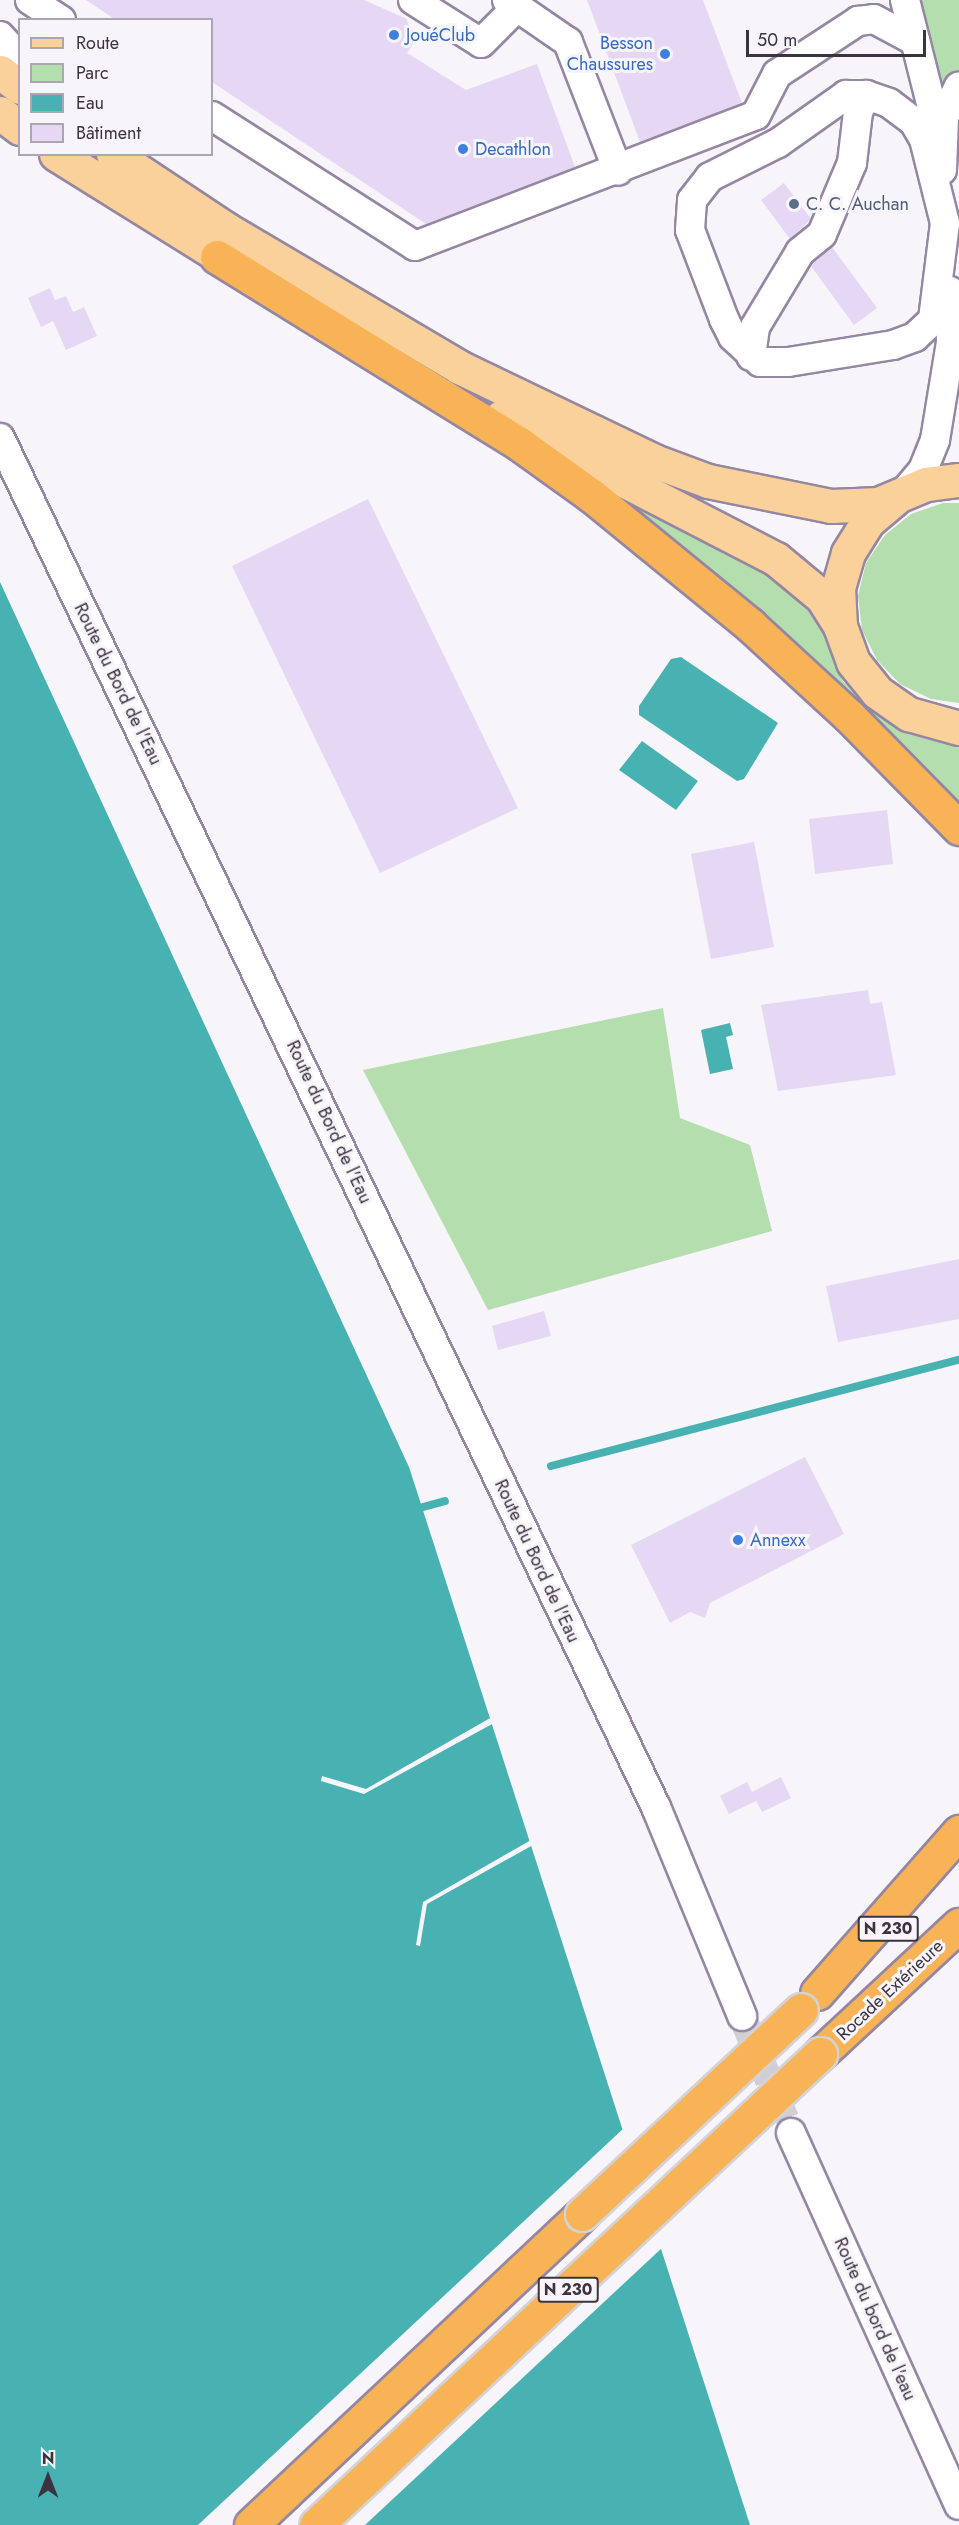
<!DOCTYPE html>
<html>
<head>
<meta charset="utf-8">
<style>
	body { margin:0 }
	#map { position:relative; width:959px; height:2525px; overflow:hidden; background:#f7f4fa; font-family:Jost,sans-serif }
	div>[style] { position:absolute }
	.green>* { inset:0; background:#b4dead }
	.water>* { inset:0; background:#48b2b3 }
	.pier>* { inset:0; background:#f7f4fa }
	.stream>* { height:8px; margin:-4px; padding:0 4px; transform-origin:4px; border-radius:4px; background:#48b2b3 }
	.building>* { inset:0; background:#e6d7f5 }
	.minor-tunnel>* { height:28px; margin-top:-14px; transform-origin:0; background:repeating-linear-gradient(90deg,#d1ced5 0 28px,transparent 0 42px) }
	.roads { filter:drop-shadow(2px 0 #9587a2) drop-shadow(-2px 0 #9587a2) drop-shadow(0 2px #9587a2) drop-shadow(0 -2px #9587a2) }
	.minor>* { height:28px; margin:-14px; padding:0 14px; transform-origin:14px; border-radius:14px; background:#fff }
	.major>* { height:33px; margin:-16.5px; padding:0 16.5px; transform-origin:16.5px; border-radius:16.5px; background:#fad19a }
	.highway>* { height:33px; margin:-16.5px; padding:0 16.5px; transform-origin:16.5px; border-radius:16.5px; background:#f7b356 }
	.bridges { filter:drop-shadow(2px 0 #d4d2d5) drop-shadow(-2px 0 #d4d2d5) drop-shadow(0 2px #d4d2d5) drop-shadow(0 -2px #d4d2d5) }
	.highway-bridge>* { height:33px; margin:-16.5px; padding:0 16.5px; transform-origin:16.5px; border-radius:16.5px; background:#f7b356 }
	.dots>* { width:16px; height:16px; translate:-50% -50%; box-sizing:border-box; border:3px solid #f7f4fa; border-radius:50% }
	span { translate:-50% -50%; white-space:nowrap; text-align:center; line-height:1.15; -webkit-text-stroke:6px #f7f4fa; paint-order:stroke }
	.shield-label span { padding:2px 4px; background:#f7f4fa; border:2px solid; border-radius:4px; -webkit-text-stroke-width:0 }
	.shield-label { font-size:16px; color:#3a3440; font-weight:700 }
	.shop-label { font-size:18px; color:#366cbe }
	.left { translate:0 -50%; text-align:left }
	.right { translate:-100% -50%; text-align:right }
	.service-label { font-size:18px; color:#4e5e75 }
	.street-label { font-size:18px; color:#3a3440 }
	.legend { position:absolute; left:18px; top:18px; width:195px; height:138px; box-sizing:border-box; background:#f7f4fa; border:2px solid #aba7b0; margin:0; padding:8px 10px; list-style:none; font-size:18px; color:#3a3440 }
	.legend li { display:flex; align-items:center; gap:12px; height:30px }
	.legend b { width:30px; border:2px solid #aba7b0 }
	.north { position:absolute; left:18px; top:2447px; width:60px; height:60px; -webkit-text-stroke:4px #f7f4fa; paint-order:stroke; rotate:0deg; font-size:16px; font-weight:700; line-height:24px; text-align:center; color:#3a3440 }
	.north::after { content:''; display:block; margin:auto; width:21px; height:27px; background:#3a3440; clip-path:polygon(50% 0,100% 100%,50% 72%,0 100%) }
	.scale { position:absolute; left:746px; top:30px; width:180px; height:27px; box-sizing:border-box; border:3px solid #3a3440; border-top:0; padding-left:8px; font-size:18px; line-height:21px; white-space:nowrap; color:#3a3440; -webkit-text-stroke:4px #f7f4fa; paint-order:stroke }
</style>
</head>
<body>
<div id="map">
	<div class="green">
		<i style="clip-path:polygon(913px 0,959px 0,959px 71px,937px 102px)"></i>
		<i style="clip-path:polygon(602px 483px,786px 578px,822px 622px,842px 680px,865px 706px,898px 729px,959px 742px,959px 810px)"></i>
		<i style="clip-path:polygon(943px 503px,959px 503px,959px 703px,931px 699px,900px 684px,877px 660px,862px 630px,858px 596px,866px 563px,885px 535px,911px 514px)"></i>
		<i style="clip-path:polygon(663px 1008px,680px 1118px,750px 1145px,772px 1231px,488px 1310px,363px 1070px)"></i>
	</div>
	<div class="water">
		<i style="clip-path:polygon(0 582px,409px 1467px,750px 2525px,0 2525px)"></i>
		<i style="clip-path:polygon(681px 657px,778px 723px,744px 779px,737px 781px,639px 715px,639px 706px,671px 659px)"></i>
		<i style="clip-path:polygon(642px 741px,698px 781px,676px 810px,619px 770px)"></i>
		<i style="clip-path:polygon(730px 1023px,733px 1035px,726px 1037px,733px 1069px,710px 1074px,701px 1030px)"></i>
	</div>
	<div class="pier">
		<i style="clip-path:polygon(492px 1717px,494px 1723px,364px 1794px,321px 1781px,322px 1776px,366px 1789px)"></i>
		<i style="clip-path:polygon(531px 1840px,533px 1845px,427px 1904px,420px 1946px,416px 1945px,423px 1902px)"></i>
		<i style="clip-path:polygon(624px 2128px,663px 2247px,365px 2525px,198px 2525px)"></i>
	</div>
	<div class="stream">
		<i style="left:551px;top:1466px;width:422px;rotate:-14.6deg"></i>
		<i style="left:412px;top:1510px;width:34px;rotate:-15deg"></i>
	</div>
	<div class="building">
		<i style="clip-path:polygon(86px 0,364px 0,407px 19px,409px 28px,419px 35px,407px 53px,466px 90px,537px 64px,575px 167px,426px 224px,212px 82px,212px 20px,116px 20px)"></i>
		<i style="clip-path:polygon(587px 0,703px 0,742px 103px,640px 142px)"></i>
		<i style="clip-path:polygon(784px 183px,811px 219px,790px 239px,761px 200px)"></i>
		<i style="clip-path:polygon(832px 247px,877px 308px,854px 325px,811px 266px)"></i>
		<i style="clip-path:polygon(50px 288px,55px 300px,66px 296px,73px 312px,84px 307px,97px 336px,66px 350px,53px 321px,41px 327px,28px 298px)"></i>
		<i style="clip-path:polygon(368px 499px,518px 808px,380px 873px,232px 566px)"></i>
		<i style="clip-path:polygon(887px 810px,893px 864px,815px 874px,809px 819px)"></i>
		<i style="clip-path:polygon(754px 842px,774px 947px,711px 959px,691px 854px)"></i>
		<i style="clip-path:polygon(868px 990px,870px 1004px,882px 1002px,896px 1075px,778px 1091px,761px 1005px)"></i>
		<i style="clip-path:polygon(959px 1259px,959px 1319px,838px 1342px,826px 1286px)"></i>
		<i style="clip-path:polygon(544px 1311px,551px 1336px,498px 1350px,492px 1326px)"></i>
		<i style="clip-path:polygon(805px 1457px,844px 1534px,710px 1603px,705px 1618px,690px 1612px,670px 1623px,631px 1545px)"></i>
		<i style="clip-path:polygon(781px 1777px,791px 1798px,762px 1812px,753px 1795px,756px 1801px,729px 1814px,720px 1796px,747px 1782px,752px 1792px)"></i>
	</div>
	<div class="minor-tunnel">
		<i style="left:742px;top:2016px;width:127px;rotate:67.3deg"></i>
	</div>
	<div class="roads">
		<div class="minor">
			<i style="left:30px;top:0;width:37px;rotate:33deg"></i>
			<i style="left:413px;top:0;width:80px;rotate:32.3deg"></i>
			<i style="left:481px;top:43px;width:51px;rotate:-45deg"></i>
			<i style="left:517px;top:7px;width:7px;rotate:-106deg"></i>
			<i style="left:507px;top:0;width:74px;rotate:34.5deg"></i>
			<i style="left:568px;top:42px;width:138px;rotate:68.8deg"></i>
			<i style="left:905px;top:0;width:139px;rotate:75.9deg"></i>
			<i style="left:0;top:36px;width:30px;rotate:48deg"></i>
			<i style="left:846px;top:95px;width:20px"></i>
			<i style="left:866px;top:95px;width:24px;rotate:19deg"></i>
			<i style="left:889px;top:103px;width:31px;rotate:37deg"></i>
			<i style="left:914px;top:122px;width:20px;rotate:60deg"></i>
			<i style="left:924px;top:139px;width:87px;rotate:76deg"></i>
			<i style="left:945px;top:223px;width:98px;rotate:97.1deg"></i>
			<i style="left:933px;top:320px;width:25px;rotate:137deg"></i>
			<i style="left:915px;top:337px;width:23px;rotate:160deg"></i>
			<i style="left:893px;top:345px;width:106px;rotate:170.8deg"></i>
			<i style="left:788px;top:362px;width:28px;rotate:180deg"></i>
			<i style="left:760px;top:362px;width:37px;rotate:-137deg"></i>
			<i style="left:733px;top:337px;width:20px;rotate:-117deg"></i>
			<i style="left:724px;top:319px;width:95px;rotate:-110.9deg"></i>
			<i style="left:690px;top:230px;width:30px;rotate:-86deg"></i>
			<i style="left:692px;top:200px;width:29px;rotate:-52deg"></i>
			<i style="left:710px;top:177px;width:76px;rotate:-26.6deg"></i>
			<i style="left:778px;top:143px;width:83px;rotate:-35.2deg"></i>
			<i style="left:212px;top:116px;width:241px;rotate:32.6deg"></i>
			<i style="left:415px;top:246px;width:365px;rotate:-21deg"></i>
			<i style="left:756px;top:115px;width:46px;rotate:-62.9deg"></i>
			<i style="left:777px;top:74px;width:97px;rotate:-33.2deg"></i>
			<i style="left:858px;top:21px;width:16px;rotate:-7deg"></i>
			<i style="left:874px;top:19px;width:47px;rotate:28.2deg"></i>
			<i style="left:942px;top:170px;width:53px;rotate:-87.8deg"></i>
			<i style="left:944px;top:117px;width:34px;rotate:-64deg"></i>
			<i style="left:751px;top:356px;width:29px;rotate:-82deg"></i>
			<i style="left:755px;top:327px;width:87px;rotate:-59deg"></i>
			<i style="left:800px;top:252px;width:28px;rotate:-39deg"></i>
			<i style="left:822px;top:234px;width:77px;rotate:-67.1deg"></i>
			<i style="left:852px;top:163px;width:51px;rotate:-83.3deg"></i>
			<i style="left:858px;top:112px;width:19px;rotate:-65deg"></i>
			<i style="left:0;top:438px;width:1518px;rotate:64.4deg"></i>
			<i style="left:656px;top:1807px;width:226px;rotate:67.6deg"></i>
			<i style="left:902px;top:495px;width:33px;rotate:-50deg"></i>
			<i style="left:923px;top:470px;width:32px;rotate:-68deg"></i>
			<i style="left:935px;top:440px;width:99px;rotate:-80.7deg"></i>
			<i style="left:951px;top:342px;width:51px;rotate:-91.1deg"></i>
			<i style="left:791px;top:2133px;width:408px;rotate:65.7deg"></i>
		</div>
		<div class="major">
			<i style="left:0;top:72px;width:25px;rotate:37deg"></i>
			<i style="left:0;top:113px;width:25px;rotate:37deg"></i>
			<i style="left:56px;top:154px;width:219px;rotate:31.9deg"></i>
			<i style="left:113px;top:154px;width:136px;rotate:33.6deg"></i>
			<i style="left:226px;top:229px;width:271px;rotate:30.6deg"></i>
			<i style="left:459px;top:367px;width:216px;rotate:25.7deg"></i>
			<i style="left:654px;top:461px;width:58px;rotate:20.3deg"></i>
			<i style="left:708px;top:481px;width:126px;rotate:11.5deg"></i>
			<i style="left:831px;top:506px;width:47px;rotate:-2.4deg"></i>
			<i style="left:878px;top:504px;width:52px;rotate:-22.6deg"></i>
			<i style="left:926px;top:484px;width:33px;rotate:-7deg"></i>
			<i style="left:501px;top:417px;width:309px;rotate:27.3deg"></i>
			<i style="left:776px;top:559px;width:60px;rotate:39.6deg"></i>
			<i style="left:822px;top:597px;width:34px;rotate:58deg"></i>
			<i style="left:840px;top:626px;width:38px;rotate:70deg"></i>
			<i style="left:853px;top:662px;width:38px;rotate:51deg"></i>
			<i style="left:877px;top:692px;width:39px;rotate:35deg"></i>
			<i style="left:909px;top:714px;width:52px;rotate:15.6deg"></i>
			<i style="left:840px;top:626px;width:38px;rotate:-93deg"></i>
			<i style="left:838px;top:588px;width:36px;rotate:-74deg"></i>
			<i style="left:848px;top:553px;width:38px;rotate:-58deg"></i>
			<i style="left:868px;top:521px;width:35px;rotate:-40deg"></i>
		</div>
		<div class="highway">
			<i style="left:217px;top:257px;width:357px;rotate:31.7deg"></i>
			<i style="left:521px;top:445px;width:87px;rotate:35.7deg"></i>
			<i style="left:592px;top:496px;width:204px;rotate:39.2deg"></i>
			<i style="left:750px;top:625px;width:134px;rotate:42.6deg"></i>
			<i style="left:849px;top:716px;width:157px;rotate:45.5deg"></i>
			<i style="left:817px;top:1993px;width:215px;rotate:-48.6deg"></i>
			<i style="left:820px;top:2054px;width:190px;rotate:-42.9deg"></i>
			<i style="left:251px;top:2525px;width:454px;rotate:-43.2deg"></i>
		</div>
	</div>
	<div class="bridges">
		<div class="highway-bridge">
			<i style="left:582px;top:2214px;width:299px;rotate:-43deg"></i>
			<i style="left:316px;top:2525px;width:690px;rotate:-43.06deg"></i>
		</div>
	</div>
	<div class="dots">
		<i style="left:394px;top:35px;background:#3f7fe0"></i>
		<i style="left:665px;top:54px;background:#3f7fe0"></i>
		<i style="left:463px;top:149px;background:#3f7fe0"></i>
		<i style="left:794px;top:204px;background:#5c6f8a"></i>
		<i style="left:738px;top:1540px;background:#3f7fe0"></i>
	</div>
	<div class="shield-label">
		<span style="left:888px;top:1929px">N 230</span>
		<span style="left:568px;top:2290px">N 230</span>
	</div>
	<div class="shop-label">
		<span class="left" style="left:406px;top:35px">JouéClub</span>
		<span class="right" style="left:653px;top:54px">Besson<br>Chaussures</span>
		<span class="left" style="left:475px;top:149px">Decathlon</span>
		<span class="left" style="left:750px;top:1540px">Annexx</span>
	</div>
	<div class="service-label">
		<span class="left" style="left:806px;top:204px">C. C. Auchan</span>
	</div>
	<div class="street-label">
		<span style="left:118px;top:684px;rotate:64deg">Route du Bord de l'Eau</span>
		<span style="left:329px;top:1122px;rotate:65deg">Route du Bord de l'Eau</span>
		<span style="left:537px;top:1561px;rotate:65deg">Route du Bord de l'Eau</span>
		<span style="left:890px;top:1990px;rotate:-43deg">Rocade Extérieure</span>
		<span style="left:875px;top:2319px;rotate:66deg">Route du bord de l'eau</span>
	</div>
	<ul class="legend">
	<li><b style="height:8px;background:#fad19a"></b>Route</li>
	<li><b style="height:16px;background:#b4dead"></b>Parc</li>
	<li><b style="height:16px;background:#48b2b3"></b>Eau</li>
	<li><b style="height:16px;background:#e6d7f5"></b>Bâtiment</li>
	</ul>
	<div class="north">N</div>
	<div class="scale">50 m</div>
</div>
</body>
</html>
